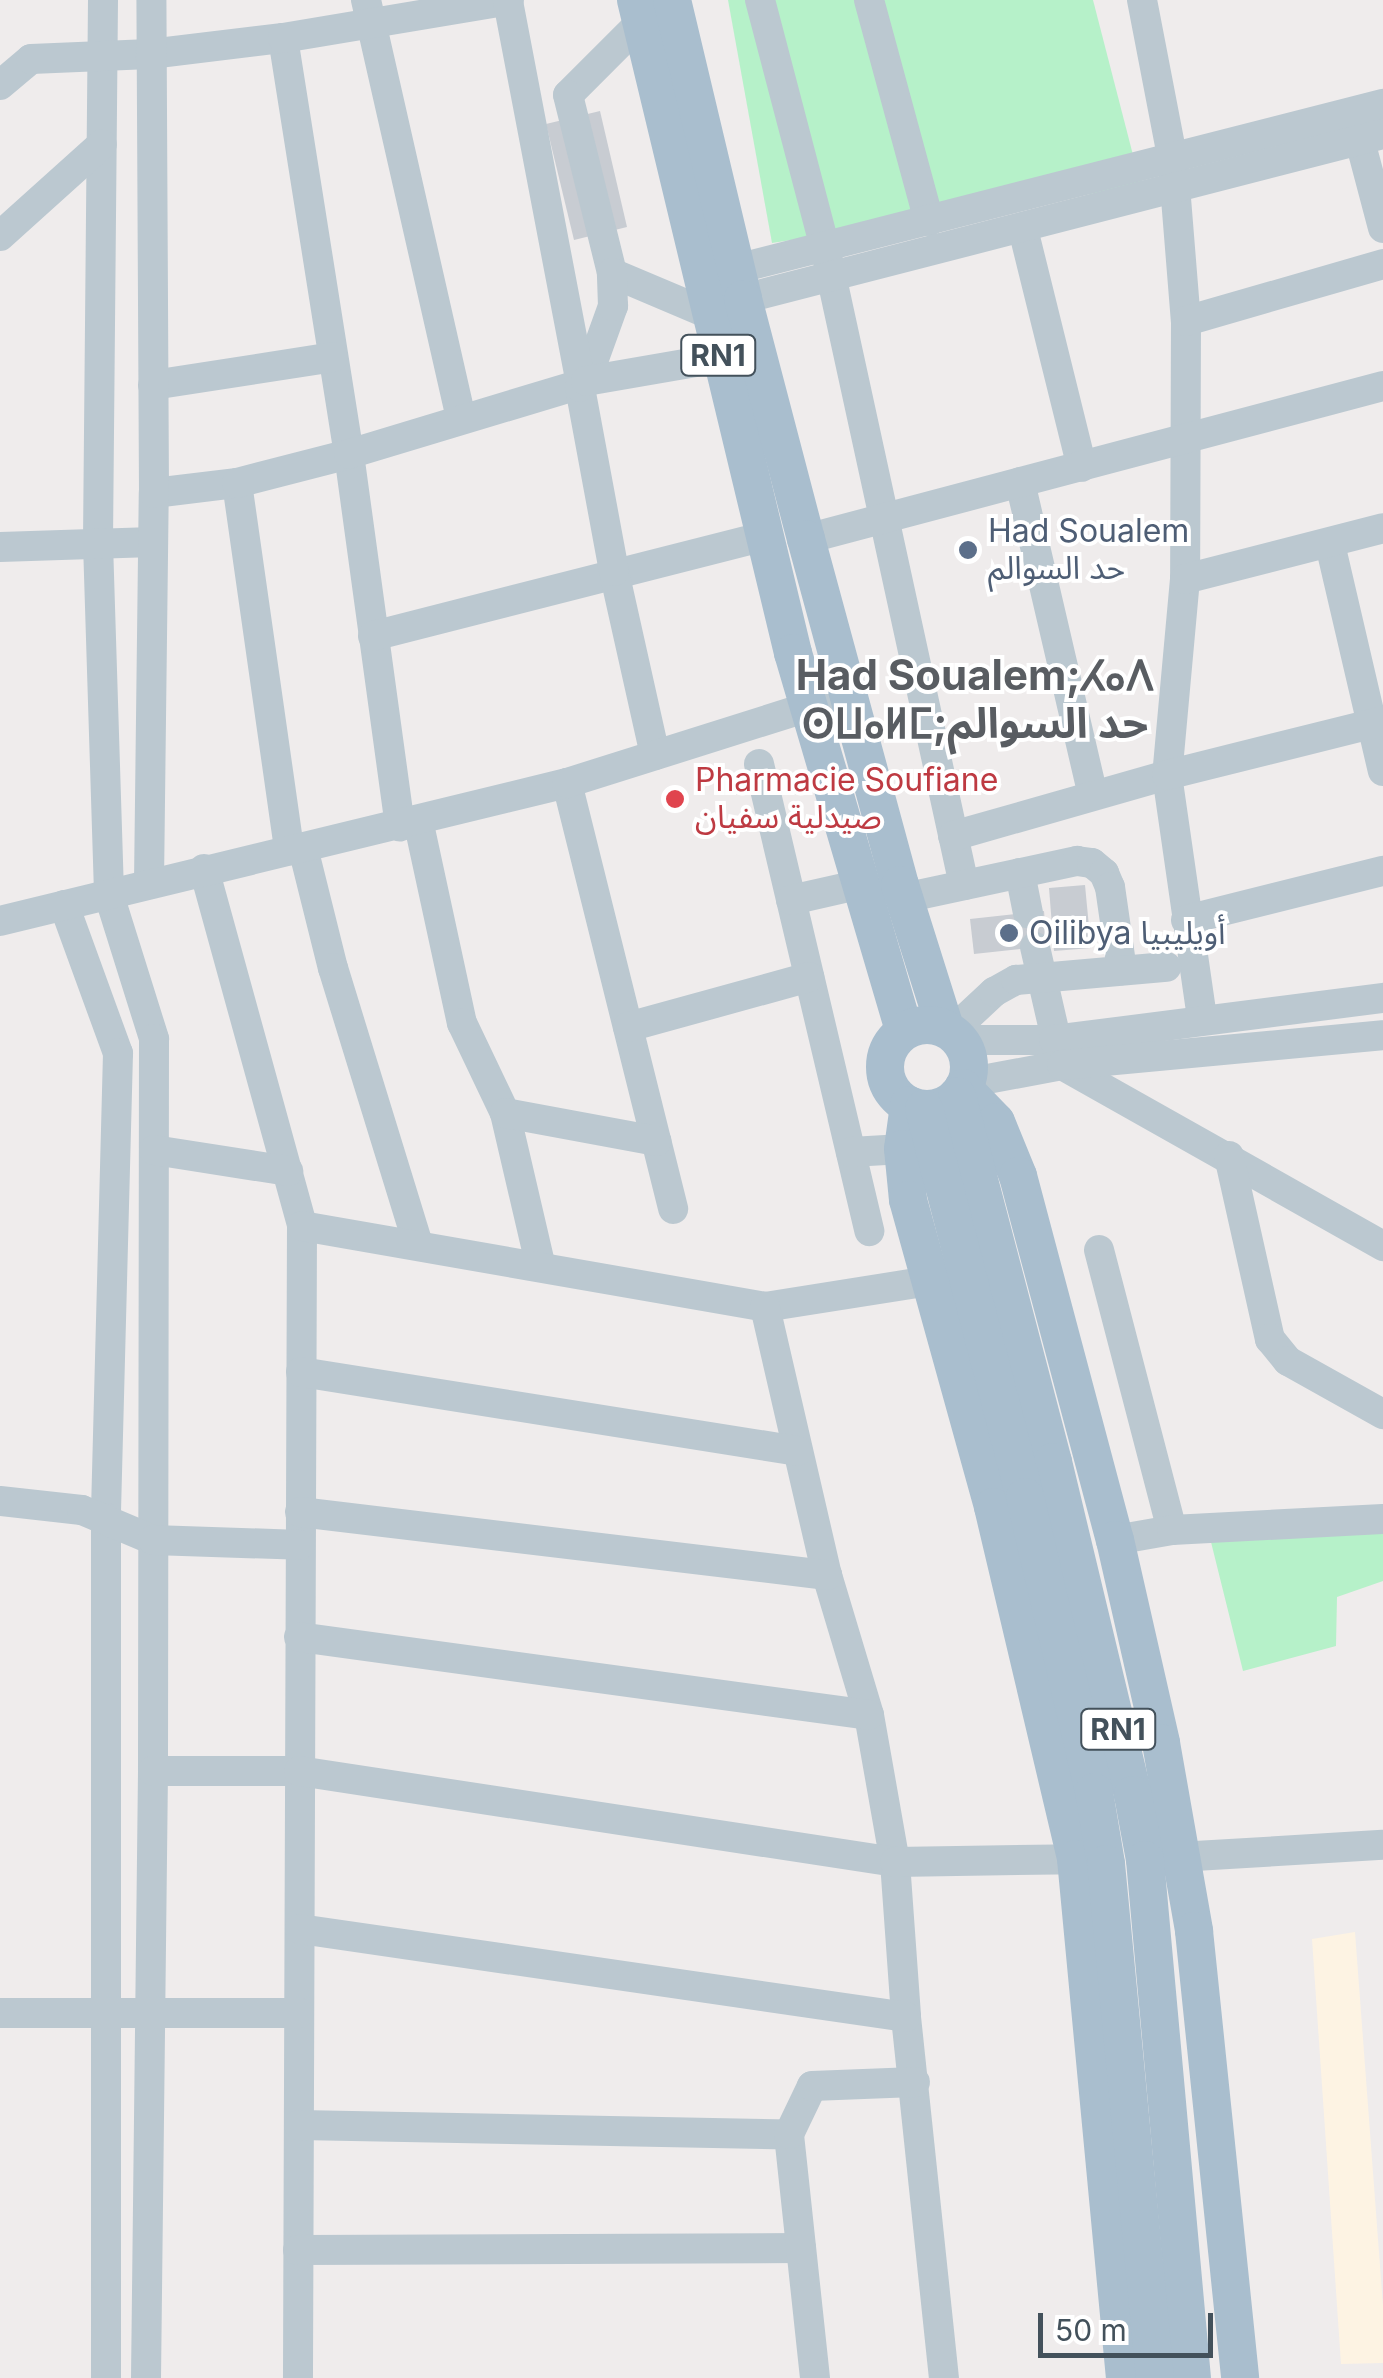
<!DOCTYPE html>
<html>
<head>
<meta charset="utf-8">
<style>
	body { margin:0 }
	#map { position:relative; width:1383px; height:2378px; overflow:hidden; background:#efecec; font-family:Inter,"Noto Sans Arabic","Noto Sans Tifinagh",sans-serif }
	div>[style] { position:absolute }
	.commercial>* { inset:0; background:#fdf3e3 }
	.green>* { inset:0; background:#b6f1c9 }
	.building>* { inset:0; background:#c8ccd2 }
	.minor>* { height:30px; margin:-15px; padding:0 15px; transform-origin:15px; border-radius:15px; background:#bbc8d0 }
	.major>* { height:38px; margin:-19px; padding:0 19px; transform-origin:19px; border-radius:19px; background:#a9bece }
	.major>.ring { margin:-19px; padding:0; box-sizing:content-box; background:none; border:38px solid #a9bece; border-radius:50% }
	.dots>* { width:28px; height:28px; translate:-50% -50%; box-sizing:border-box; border:5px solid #fff; border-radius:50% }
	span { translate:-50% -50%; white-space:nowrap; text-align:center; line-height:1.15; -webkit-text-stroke:8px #fff; paint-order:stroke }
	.shield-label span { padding:2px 8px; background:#fff; border:2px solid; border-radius:8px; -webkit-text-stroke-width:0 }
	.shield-label { font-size:30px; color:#43515b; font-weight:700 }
	.service-label { font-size:32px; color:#4e5e75 }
	.left { translate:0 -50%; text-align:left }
	.health-label { font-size:32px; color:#be3a42 }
	.district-label { font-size:42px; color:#595d62; font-weight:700 }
	.scale { position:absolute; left:1038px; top:2313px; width:175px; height:45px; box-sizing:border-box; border:5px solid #43515b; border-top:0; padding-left:12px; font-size:30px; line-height:35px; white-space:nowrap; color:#43515b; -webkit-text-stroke:8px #fff; paint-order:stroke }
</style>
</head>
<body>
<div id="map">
	<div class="commercial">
		<i style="clip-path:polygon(1355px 1932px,1383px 2306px,1383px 2363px,1341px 2364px,1312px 1939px)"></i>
	</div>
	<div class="green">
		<i style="clip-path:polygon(728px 0,1093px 0,1141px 186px,772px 243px)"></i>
		<i style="clip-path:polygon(1383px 1520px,1383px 1581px,1337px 1597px,1336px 1646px,1243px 1671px,1209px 1534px)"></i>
	</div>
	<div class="building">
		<i style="clip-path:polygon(600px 111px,627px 227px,574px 240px,546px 124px)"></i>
		<i style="clip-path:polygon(1085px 885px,1091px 948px,1054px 951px,1049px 888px)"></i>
		<i style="clip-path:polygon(1044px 911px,1047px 946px,974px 954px,970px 919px)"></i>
	</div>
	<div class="minor">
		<i style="left:103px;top:0;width:543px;rotate:90.53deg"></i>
		<i style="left:98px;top:543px;width:352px;rotate:88.2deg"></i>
		<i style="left:109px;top:895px;width:151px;rotate:72.6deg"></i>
		<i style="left:154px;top:1039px;width:732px;rotate:90.08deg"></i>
		<i style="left:153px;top:1771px;width:607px;rotate:90.66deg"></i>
		<i style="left:366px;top:0;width:429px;rotate:77.2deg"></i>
		<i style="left:760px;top:0;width:255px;rotate:75.3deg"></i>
		<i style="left:825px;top:247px;width:653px;rotate:77.71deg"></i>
		<i style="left:869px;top:0;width:229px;rotate:74.8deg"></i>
		<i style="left:1142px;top:0;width:164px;rotate:79.1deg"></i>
		<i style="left:1173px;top:161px;width:161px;rotate:85.4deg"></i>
		<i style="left:1186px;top:321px;width:258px;rotate:90.2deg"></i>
		<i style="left:1185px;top:579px;width:197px;rotate:95.2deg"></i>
		<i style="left:1167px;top:775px;width:246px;rotate:81.8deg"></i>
		<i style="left:641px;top:22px;width:103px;rotate:135deg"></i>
		<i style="left:568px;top:95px;width:183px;rotate:76.1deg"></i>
		<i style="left:612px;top:273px;width:105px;rotate:22.9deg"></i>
		<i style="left:283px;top:38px;width:421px;rotate:81deg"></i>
		<i style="left:349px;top:454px;width:376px;rotate:82.2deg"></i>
		<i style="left:0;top:85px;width:40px;rotate:-40deg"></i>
		<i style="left:31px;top:59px;width:119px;rotate:-2.4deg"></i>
		<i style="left:150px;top:54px;width:134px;rotate:-6.9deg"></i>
		<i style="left:283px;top:38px;width:229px;rotate:-9.5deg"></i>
		<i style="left:1360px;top:141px;width:90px;rotate:75.2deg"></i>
		<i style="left:1023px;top:229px;width:245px;rotate:76.1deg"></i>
		<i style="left:0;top:236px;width:137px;rotate:-42deg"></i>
		<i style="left:736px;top:269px;width:668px;rotate:-14.31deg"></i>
		<i style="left:743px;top:299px;width:661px;rotate:-14.46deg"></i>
		<i style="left:1186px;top:321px;width:205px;rotate:-16.1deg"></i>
		<i style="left:586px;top:381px;width:80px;rotate:-70.2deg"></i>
		<i style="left:613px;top:306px;width:33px;rotate:-92deg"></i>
		<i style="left:153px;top:385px;width:182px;rotate:-8.8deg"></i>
		<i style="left:1020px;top:482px;width:321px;rotate:76.9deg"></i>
		<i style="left:237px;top:483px;width:371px;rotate:81.9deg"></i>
		<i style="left:154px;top:493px;width:84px;rotate:-6.9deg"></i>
		<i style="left:237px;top:483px;width:116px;rotate:-14.5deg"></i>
		<i style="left:349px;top:454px;width:242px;rotate:-16.8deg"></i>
		<i style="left:581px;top:384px;width:390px;rotate:-100.8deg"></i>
		<i style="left:806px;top:539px;width:597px;rotate:-14.85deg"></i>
		<i style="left:1330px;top:544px;width:233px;rotate:76.9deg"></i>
		<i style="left:0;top:547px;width:153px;rotate:-1.9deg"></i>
		<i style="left:1185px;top:579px;width:204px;rotate:-14.4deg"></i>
		<i style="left:373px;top:636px;width:404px;rotate:-14.3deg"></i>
		<i style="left:655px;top:755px;width:189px;rotate:-102.6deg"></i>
		<i style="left:614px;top:571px;width:187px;rotate:-100.5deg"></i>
		<i style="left:580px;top:387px;width:8px;rotate:-45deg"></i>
		<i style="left:586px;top:381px;width:135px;rotate:-9.8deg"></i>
		<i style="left:759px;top:764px;width:480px;rotate:76.7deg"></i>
		<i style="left:567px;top:783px;width:439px;rotate:76deg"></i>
		<i style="left:418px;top:820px;width:208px;rotate:77.8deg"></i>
		<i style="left:462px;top:1023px;width:100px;rotate:64.5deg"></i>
		<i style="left:505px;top:1113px;width:155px;rotate:76.9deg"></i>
		<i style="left:953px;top:836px;width:223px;rotate:-15.9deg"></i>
		<i style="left:1167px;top:775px;width:223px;rotate:-14deg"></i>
		<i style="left:303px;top:848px;width:124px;rotate:76deg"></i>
		<i style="left:333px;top:968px;width:290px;rotate:72.9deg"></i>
		<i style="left:204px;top:869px;width:370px;rotate:74.6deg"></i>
		<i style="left:302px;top:1226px;width:1152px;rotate:90.2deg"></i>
		<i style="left:1020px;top:873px;width:41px;rotate:78.7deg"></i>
		<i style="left:149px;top:883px;width:390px;rotate:-89.3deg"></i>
		<i style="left:154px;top:493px;width:493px;rotate:-90.3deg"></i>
		<i style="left:904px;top:898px;width:177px;rotate:-12.1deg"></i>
		<i style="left:1077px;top:861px;width:15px;rotate:8deg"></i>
		<i style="left:1092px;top:863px;width:16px;rotate:40deg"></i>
		<i style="left:1104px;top:873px;width:15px;rotate:67deg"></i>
		<i style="left:1110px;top:887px;width:84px;rotate:81.8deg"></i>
		<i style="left:791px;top:900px;width:73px;rotate:-12.7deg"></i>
		<i style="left:64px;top:905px;width:158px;rotate:70deg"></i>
		<i style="left:118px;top:1053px;width:465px;rotate:91.5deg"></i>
		<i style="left:106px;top:1518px;width:860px;rotate:90deg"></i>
		<i style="left:1186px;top:920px;width:203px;rotate:-14deg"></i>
		<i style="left:0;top:921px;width:584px;rotate:-13.68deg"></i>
		<i style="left:567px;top:783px;width:273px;rotate:-17.5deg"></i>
		<i style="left:1035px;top:947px;width:121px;rotate:77.1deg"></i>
		<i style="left:1062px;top:1065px;width:369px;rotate:29.4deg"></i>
		<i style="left:628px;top:1027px;width:188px;rotate:-15.4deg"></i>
		<i style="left:951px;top:1032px;width:59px;rotate:-42.9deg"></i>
		<i style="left:994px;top:992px;width:25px;rotate:-29deg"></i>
		<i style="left:1016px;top:980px;width:151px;rotate:-5deg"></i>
		<i style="left:955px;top:1035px;width:20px;rotate:15deg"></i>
		<i style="left:974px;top:1040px;width:80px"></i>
		<i style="left:1054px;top:1040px;width:332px;rotate:-7.3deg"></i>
		<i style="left:966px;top:1083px;width:98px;rotate:-10.6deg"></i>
		<i style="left:1062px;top:1065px;width:322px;rotate:-5.3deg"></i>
		<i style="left:505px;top:1113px;width:154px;rotate:10.5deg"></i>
		<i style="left:154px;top:1150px;width:136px;rotate:8.9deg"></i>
		<i style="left:851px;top:1152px;width:52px;rotate:-3.3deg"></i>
		<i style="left:1229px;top:1156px;width:188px;rotate:77.4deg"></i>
		<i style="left:1270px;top:1339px;width:28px;rotate:51deg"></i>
		<i style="left:1288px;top:1361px;width:109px;rotate:29.2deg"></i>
		<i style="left:302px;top:1226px;width:470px;rotate:9.9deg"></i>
		<i style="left:765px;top:1307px;width:167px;rotate:-9deg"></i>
		<i style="left:1099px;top:1250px;width:289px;rotate:75.4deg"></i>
		<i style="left:765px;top:1307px;width:275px;rotate:77deg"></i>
		<i style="left:827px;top:1575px;width:146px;rotate:73.3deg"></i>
		<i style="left:869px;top:1715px;width:149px;rotate:80deg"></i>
		<i style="left:895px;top:1862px;width:155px;rotate:85.9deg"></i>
		<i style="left:906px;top:2017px;width:363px;rotate:84deg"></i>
		<i style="left:301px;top:1372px;width:503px;rotate:9.03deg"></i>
		<i style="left:0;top:1501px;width:82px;rotate:6.3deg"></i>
		<i style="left:82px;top:1510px;width:77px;rotate:22.9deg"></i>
		<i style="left:153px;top:1540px;width:147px;rotate:1.9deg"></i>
		<i style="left:300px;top:1512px;width:531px;rotate:6.82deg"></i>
		<i style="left:1115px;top:1540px;width:58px;rotate:-10deg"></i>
		<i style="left:1172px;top:1530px;width:211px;rotate:-3deg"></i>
		<i style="left:299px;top:1637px;width:575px;rotate:7.79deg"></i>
		<i style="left:153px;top:1771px;width:146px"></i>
		<i style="left:299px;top:1771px;width:603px;rotate:8.68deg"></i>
		<i style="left:895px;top:1862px;width:181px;rotate:-0.9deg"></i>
		<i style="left:1076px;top:1859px;width:20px;rotate:9deg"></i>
		<i style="left:1161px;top:1858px;width:222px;rotate:-3.4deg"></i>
		<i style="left:300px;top:1929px;width:612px;rotate:8.26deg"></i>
		<i style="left:0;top:2013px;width:299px"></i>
		<i style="left:299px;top:2125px;width:490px;rotate:1.1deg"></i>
		<i style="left:298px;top:2250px;width:503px;rotate:-0.23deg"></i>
		<i style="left:815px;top:2378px;width:245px;rotate:-96.1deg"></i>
		<i style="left:789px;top:2134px;width:53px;rotate:-64.4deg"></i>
		<i style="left:812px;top:2086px;width:103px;rotate:-2.2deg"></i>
	</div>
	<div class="major">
		<i style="left:636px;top:0;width:672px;rotate:76.48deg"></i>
		<i style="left:793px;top:653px;width:394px;rotate:73.6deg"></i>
		<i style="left:672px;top:0;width:307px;rotate:76.6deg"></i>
		<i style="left:743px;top:299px;width:248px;rotate:75.3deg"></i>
		<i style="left:806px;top:539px;width:359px;rotate:74.8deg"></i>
		<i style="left:900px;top:885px;width:150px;rotate:72.5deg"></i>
		<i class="ring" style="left:885px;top:1025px;width:46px;height:46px"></i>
		<i style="left:963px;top:1088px;width:47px;rotate:45.9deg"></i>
		<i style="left:996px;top:1122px;width:58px;rotate:67.8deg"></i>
		<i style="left:1018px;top:1176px;width:377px;rotate:75.1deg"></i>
		<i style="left:1115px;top:1540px;width:208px;rotate:77.2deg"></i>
		<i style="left:1161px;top:1743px;width:191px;rotate:80deg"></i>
		<i style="left:1194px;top:1931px;width:449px;rotate:84.1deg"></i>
		<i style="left:957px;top:1096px;width:378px;rotate:75.3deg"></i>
		<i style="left:1053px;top:1462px;width:342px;rotate:76.5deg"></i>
		<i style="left:1133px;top:1795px;width:66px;rotate:79.5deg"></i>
		<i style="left:1145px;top:1860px;width:520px;rotate:84.82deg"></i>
		<i style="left:909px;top:1105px;width:44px;rotate:97.8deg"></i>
		<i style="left:903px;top:1149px;width:51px;rotate:84.4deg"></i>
		<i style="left:908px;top:1200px;width:319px;rotate:74.5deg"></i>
		<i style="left:993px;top:1507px;width:362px;rotate:76.7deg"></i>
		<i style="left:1076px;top:1859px;width:521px;rotate:84.61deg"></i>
		<i style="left:924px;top:1109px;width:401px;rotate:75.4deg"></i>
		<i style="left:1025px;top:1497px;width:303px;rotate:76.8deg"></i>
		<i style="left:1094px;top:1792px;width:73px;rotate:80.5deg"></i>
		<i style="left:1106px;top:1864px;width:516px;rotate:84.55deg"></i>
	</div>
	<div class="dots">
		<i style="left:968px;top:550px;background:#5c6f8a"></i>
		<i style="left:675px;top:799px;background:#e0444e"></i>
		<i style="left:1009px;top:933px;background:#5c6f8a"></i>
	</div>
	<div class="shield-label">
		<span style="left:718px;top:355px">RN1</span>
		<span style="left:1118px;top:1729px">RN1</span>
	</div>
	<div class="service-label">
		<span class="left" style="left:988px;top:550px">Had Soualem<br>حد السوالم</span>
		<span class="left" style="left:1029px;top:933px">Oilibya أويليبيا</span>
	</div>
	<div class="health-label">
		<span class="left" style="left:695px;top:799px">Pharmacie Soufiane<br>صيدلية سفيان</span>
	</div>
	<div class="district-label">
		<span style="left:975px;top:699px">Had Soualem;ⵃⴰⴷ<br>ⵙⵡⴰⵍⵎ;حد السوالم</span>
	</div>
	<div class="scale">50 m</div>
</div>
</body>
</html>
